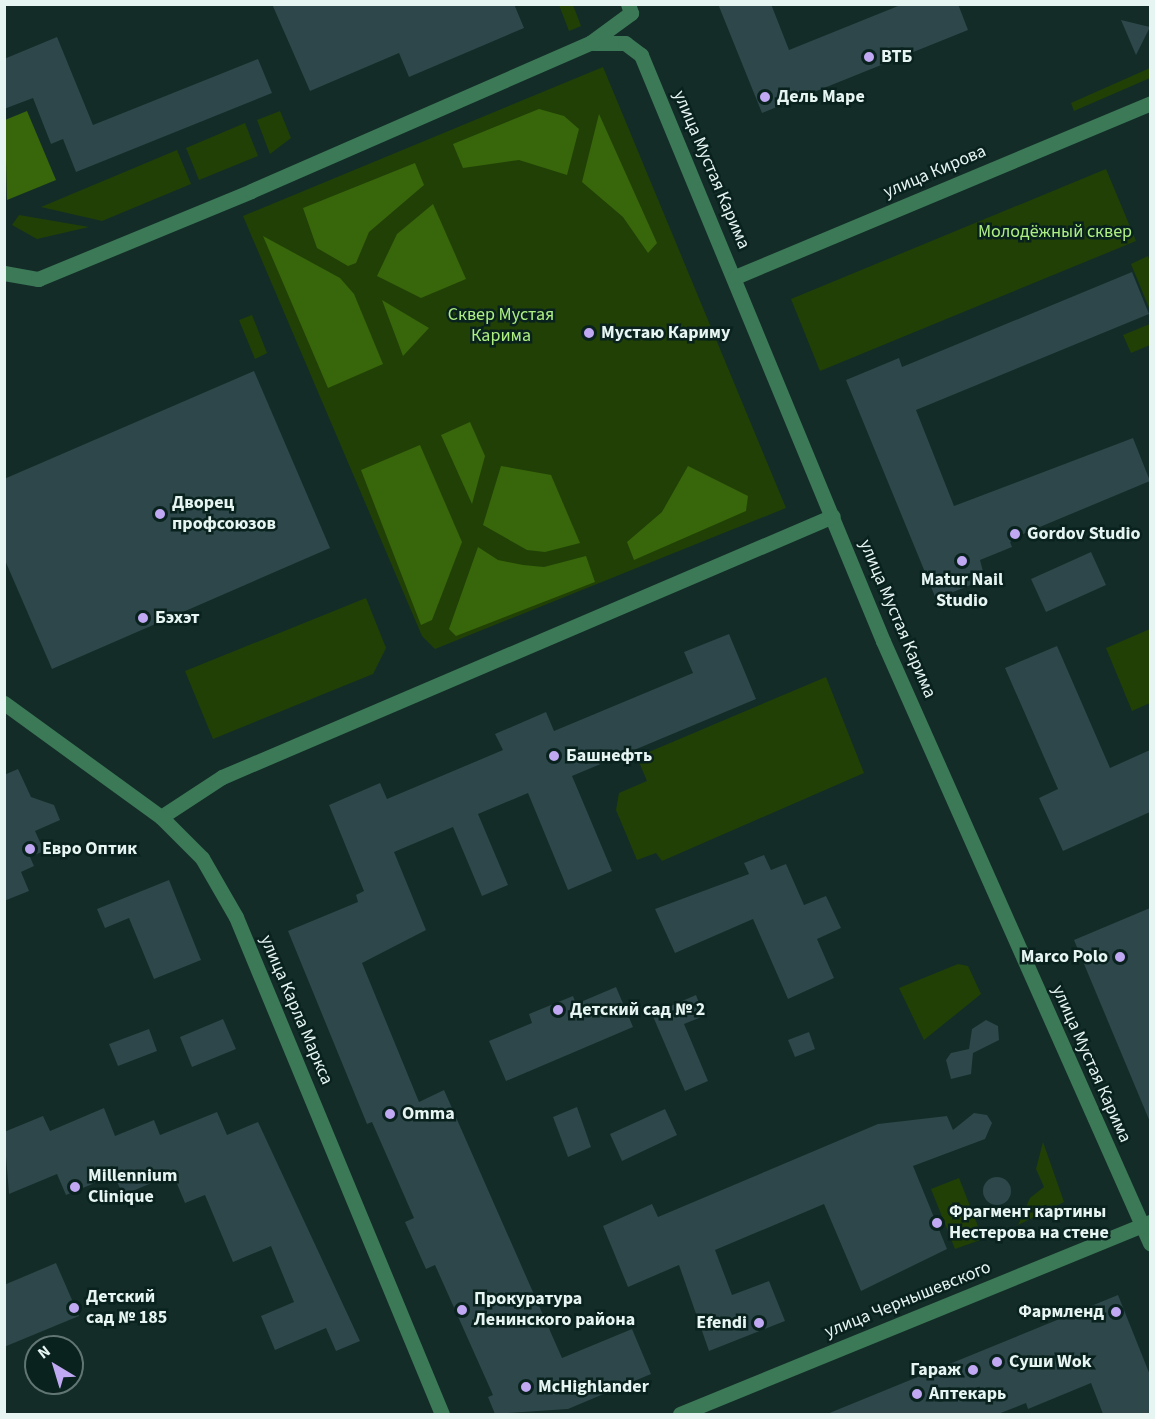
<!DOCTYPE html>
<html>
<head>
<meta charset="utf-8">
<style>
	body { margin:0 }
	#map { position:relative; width:1155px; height:1419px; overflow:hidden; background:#132c28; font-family:"Source Sans 3",sans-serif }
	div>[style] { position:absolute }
	.green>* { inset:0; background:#214006 }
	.forest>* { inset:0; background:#38660b }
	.building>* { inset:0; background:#2d474a }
	.round { border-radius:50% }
	.minor>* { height:15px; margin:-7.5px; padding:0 7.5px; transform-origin:7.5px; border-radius:7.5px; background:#3c7957 }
	.tertiary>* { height:15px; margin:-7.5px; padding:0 7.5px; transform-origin:7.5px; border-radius:7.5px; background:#3c7957 }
	.dots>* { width:16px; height:16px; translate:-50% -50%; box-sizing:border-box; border:3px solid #09221e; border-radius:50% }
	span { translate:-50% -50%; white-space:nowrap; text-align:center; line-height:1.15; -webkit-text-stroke:5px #09221e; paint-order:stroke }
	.poi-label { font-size:18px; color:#e6f5f2; font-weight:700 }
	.left { translate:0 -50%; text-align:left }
	.right { translate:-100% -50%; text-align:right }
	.street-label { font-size:18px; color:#e6f5f2 }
	.park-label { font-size:18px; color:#aeef82 }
	.frame { position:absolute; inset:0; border:6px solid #e6f5f2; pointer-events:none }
	.north { position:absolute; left:24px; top:1335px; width:60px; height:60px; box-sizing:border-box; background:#09221e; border:2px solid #617673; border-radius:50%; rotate:322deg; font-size:16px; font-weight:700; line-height:24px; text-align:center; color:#e6f5f2 }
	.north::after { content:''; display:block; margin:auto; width:21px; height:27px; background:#c1a8f3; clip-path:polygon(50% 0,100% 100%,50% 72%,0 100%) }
</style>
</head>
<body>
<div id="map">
	<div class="green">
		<i style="clip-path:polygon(559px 5px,573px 5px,581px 26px,569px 31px)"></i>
		<i style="clip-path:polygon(603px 67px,786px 508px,435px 649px,422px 636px,243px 216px)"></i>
		<i style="clip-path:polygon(1150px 68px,1150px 78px,1074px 111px,1071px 103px)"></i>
		<i style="clip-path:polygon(280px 111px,291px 138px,270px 154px,257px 120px)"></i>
		<i style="clip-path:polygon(245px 123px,258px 156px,199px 180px,186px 148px)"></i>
		<i style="clip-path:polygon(177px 150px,191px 184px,102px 221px,41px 207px)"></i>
		<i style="clip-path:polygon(1106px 169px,1136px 241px,820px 371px,791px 299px)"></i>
		<i style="clip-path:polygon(19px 215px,89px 227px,37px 239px,12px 225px)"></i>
		<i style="clip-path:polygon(1148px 256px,1150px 261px,1150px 310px,1131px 264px)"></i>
		<i style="clip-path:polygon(252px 315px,267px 353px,255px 359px,239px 320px)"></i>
		<i style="clip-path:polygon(1150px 324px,1150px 345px,1131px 353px,1123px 335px)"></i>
		<i style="clip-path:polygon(366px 598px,386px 648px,373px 674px,213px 739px,185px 671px)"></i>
		<i style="clip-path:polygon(1150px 629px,1150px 703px,1132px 711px,1106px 648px)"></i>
		<i style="clip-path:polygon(826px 677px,864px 773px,662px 861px,656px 853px,637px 860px,616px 810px,619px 793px,647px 781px,637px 757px)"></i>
		<i style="clip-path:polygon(958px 964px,968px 966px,981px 994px,924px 1040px,899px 988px)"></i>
		<i style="clip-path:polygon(1043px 1142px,1064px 1202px,1018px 1225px,1030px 1198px,1044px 1187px,1036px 1169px)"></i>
		<i style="clip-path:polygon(959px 1178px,983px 1239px,955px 1249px,931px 1189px)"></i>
	</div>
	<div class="forest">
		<i style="clip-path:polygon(539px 109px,564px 116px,579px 129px,567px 175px,519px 160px,463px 168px,453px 144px)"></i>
		<i style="clip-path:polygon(27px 111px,56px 180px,7px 200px,5px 120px)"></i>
		<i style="clip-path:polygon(599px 114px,657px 243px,648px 253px,623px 217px,582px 182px)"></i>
		<i style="clip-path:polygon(415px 163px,424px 185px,369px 232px,356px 263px,348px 266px,317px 248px,303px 208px)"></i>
		<i style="clip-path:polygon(433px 204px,466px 279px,421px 298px,377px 276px,397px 234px)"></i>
		<i style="clip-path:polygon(263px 236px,340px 278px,354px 294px,383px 364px,328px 388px)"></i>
		<i style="clip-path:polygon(382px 300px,429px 328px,403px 356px)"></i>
		<i style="clip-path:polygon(470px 422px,485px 456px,472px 504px,441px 435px)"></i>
		<i style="clip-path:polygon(420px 445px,462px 542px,432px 620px,421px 625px,361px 470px)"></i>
		<i style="clip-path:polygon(501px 466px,551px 475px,580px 543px,545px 552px,527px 550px,483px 525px)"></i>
		<i style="clip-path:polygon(688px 466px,748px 496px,746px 511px,634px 560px,627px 542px,662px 512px)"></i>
		<i style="clip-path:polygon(478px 547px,498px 560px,523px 565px,544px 567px,586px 556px,595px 582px,456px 636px,449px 629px)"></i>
	</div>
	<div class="building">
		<i style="clip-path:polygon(272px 4px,514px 4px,524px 28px,409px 77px,399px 53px,310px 91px)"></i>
		<i style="clip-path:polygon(718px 4px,771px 4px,789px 50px,903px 4px,958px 4px,968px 30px,762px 113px)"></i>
		<i style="clip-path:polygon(1121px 20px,1150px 27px,1136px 55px)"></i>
		<i style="clip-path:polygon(57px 37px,93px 125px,258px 59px,272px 93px,76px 172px,63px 139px,51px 144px,33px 98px,4px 109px,4px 59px)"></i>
		<i style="clip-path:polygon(1132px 272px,1149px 314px,916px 410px,954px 506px,1133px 438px,1150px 481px,1023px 534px,1010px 542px,1012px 547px,980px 560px,985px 579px,936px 599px,846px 380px,899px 358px,902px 367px)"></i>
		<i style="clip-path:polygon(254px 371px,330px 548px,52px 669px,4px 558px,4px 479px)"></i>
		<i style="clip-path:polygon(1091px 552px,1106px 585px,1046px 612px,1031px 579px)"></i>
		<i style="clip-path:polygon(729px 634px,756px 699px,572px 776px,612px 871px,568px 890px,528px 793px,478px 814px,508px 885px,482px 896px,453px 827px,394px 852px,426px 930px,362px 963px,419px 1102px,444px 1090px,562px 1358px,632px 1329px,651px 1374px,568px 1409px,495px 1414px,488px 1397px,493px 1395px,435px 1265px,426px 1269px,405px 1222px,414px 1218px,372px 1122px,367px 1124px,288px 931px,358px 902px,356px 895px,364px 891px,329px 805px,380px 783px,387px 799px,503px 750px,495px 734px,546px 712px,554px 731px,693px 673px,684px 652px)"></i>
		<i style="clip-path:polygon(1057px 646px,1110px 768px,1150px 750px,1150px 812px,1063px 851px,1039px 798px,1058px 789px,1005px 668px)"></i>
		<i style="clip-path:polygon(18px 769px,31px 797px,54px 805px,60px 820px,35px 831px,44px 851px,30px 857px,34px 866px,21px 872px,29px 891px,4px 901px,4px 775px)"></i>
		<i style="clip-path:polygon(764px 855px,771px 870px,786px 864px,804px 905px,826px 896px,841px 928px,817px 939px,834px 978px,788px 999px,753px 919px,675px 953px,655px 909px,749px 874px,744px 863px)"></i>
		<i style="clip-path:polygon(169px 880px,201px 960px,154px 979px,129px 918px,105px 928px,97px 909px)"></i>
		<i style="clip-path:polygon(1150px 908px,1150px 1122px,1074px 940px)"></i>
		<i style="clip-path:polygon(616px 987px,633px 1027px,506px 1081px,489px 1041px,532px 1023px,529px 1014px,573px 996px,576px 1004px)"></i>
		<i style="clip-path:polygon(696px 995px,704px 1016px,684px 1024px,708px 1081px,685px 1091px,652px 1014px)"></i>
		<i style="clip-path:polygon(223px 1019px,236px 1049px,192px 1067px,180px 1037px)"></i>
		<i style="clip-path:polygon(986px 1020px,998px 1026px,999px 1040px,973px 1053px,971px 1074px,951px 1079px,946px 1060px,951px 1053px,969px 1049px,972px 1029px)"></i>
		<i style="clip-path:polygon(149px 1029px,157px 1051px,118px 1066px,109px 1044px)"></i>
		<i style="clip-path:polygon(809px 1032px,815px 1049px,795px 1057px,788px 1040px)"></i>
		<i style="clip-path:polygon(577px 1107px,591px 1147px,568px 1157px,553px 1117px)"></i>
		<i style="clip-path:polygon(104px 1108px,115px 1136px,154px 1120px,160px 1135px,217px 1112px,227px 1135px,258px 1122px,360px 1341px,336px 1351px,326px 1328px,275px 1350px,261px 1316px,294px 1302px,271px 1246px,233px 1262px,205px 1195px,185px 1203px,173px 1174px,123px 1195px,114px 1175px,66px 1195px,57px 1174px,9px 1194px,4px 1132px,43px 1116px,50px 1131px)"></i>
		<i style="clip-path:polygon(665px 1109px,677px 1135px,622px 1161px,610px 1134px)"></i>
		<i style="clip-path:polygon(974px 1113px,987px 1115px,992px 1123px,985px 1139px,913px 1166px,947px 1249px,861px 1291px,824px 1204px,715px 1250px,732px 1295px,769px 1281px,785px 1321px,709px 1351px,679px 1265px,628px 1287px,603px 1226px,652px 1204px,658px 1217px,878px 1124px,947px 1116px,953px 1130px)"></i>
		<i class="round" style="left:983px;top:1177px;width:28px;height:28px"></i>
		<i style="clip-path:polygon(56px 1263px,79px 1316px,4px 1347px,4px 1285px)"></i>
		<i style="clip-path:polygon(1118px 1295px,1150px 1375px,1150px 1414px,1103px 1414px,1091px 1383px,1028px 1409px,1026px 1403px,998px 1414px,827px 1414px)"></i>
	</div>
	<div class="minor">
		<i style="left:590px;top:43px;width:35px"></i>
		<i style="left:625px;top:43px;width:20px;rotate:37deg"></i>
		<i style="left:641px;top:55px;width:634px;rotate:67.56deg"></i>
		<i style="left:883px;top:641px;width:659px;rotate:66.08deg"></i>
		<i style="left:4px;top:273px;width:35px;rotate:10deg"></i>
		<i style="left:38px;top:279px;width:230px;rotate:-22.4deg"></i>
		<i style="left:251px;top:191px;width:370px;rotate:-23.6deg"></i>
		<i style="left:590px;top:43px;width:51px;rotate:-36.2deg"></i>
		<i style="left:631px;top:13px;width:9px;rotate:-108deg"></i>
		<i style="left:735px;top:277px;width:450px;rotate:-22.7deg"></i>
		<i style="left:161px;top:817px;width:73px;rotate:-33.3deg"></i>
		<i style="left:222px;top:777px;width:664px;rotate:-23.13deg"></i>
	</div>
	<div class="tertiary">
		<i style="left:4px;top:703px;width:194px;rotate:36deg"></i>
		<i style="left:161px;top:817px;width:58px;rotate:45deg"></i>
		<i style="left:202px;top:858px;width:68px;rotate:60deg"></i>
		<i style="left:236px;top:917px;width:538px;rotate:67.49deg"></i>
		<i style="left:680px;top:1414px;width:508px;rotate:-22.22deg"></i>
	</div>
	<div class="dots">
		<i style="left:869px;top:57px;background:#c1a8f3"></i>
		<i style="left:765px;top:97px;background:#c1a8f3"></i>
		<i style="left:589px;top:333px;background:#c1a8f3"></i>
		<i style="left:160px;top:514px;background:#c1a8f3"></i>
		<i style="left:1015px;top:534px;background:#c1a8f3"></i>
		<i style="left:962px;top:561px;background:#c1a8f3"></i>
		<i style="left:143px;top:618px;background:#c1a8f3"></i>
		<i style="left:554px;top:756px;background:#c1a8f3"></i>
		<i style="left:30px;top:849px;background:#c1a8f3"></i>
		<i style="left:1120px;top:957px;background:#c1a8f3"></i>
		<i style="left:558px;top:1010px;background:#c1a8f3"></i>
		<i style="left:390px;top:1114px;background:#c1a8f3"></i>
		<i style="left:75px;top:1187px;background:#c1a8f3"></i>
		<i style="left:937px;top:1223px;background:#c1a8f3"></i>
		<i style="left:74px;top:1308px;background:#c1a8f3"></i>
		<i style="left:462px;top:1310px;background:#c1a8f3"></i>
		<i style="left:1116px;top:1312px;background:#c1a8f3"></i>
		<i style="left:759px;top:1323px;background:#c1a8f3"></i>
		<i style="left:997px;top:1362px;background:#c1a8f3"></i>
		<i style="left:973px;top:1370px;background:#c1a8f3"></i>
		<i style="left:526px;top:1387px;background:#c1a8f3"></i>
		<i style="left:917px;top:1394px;background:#c1a8f3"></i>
	</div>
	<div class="poi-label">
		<span class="left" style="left:881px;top:57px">ВТБ</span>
		<span class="left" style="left:777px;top:97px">Дель Маре</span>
		<span class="left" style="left:601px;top:333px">Мустаю Кариму</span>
		<span class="left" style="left:172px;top:514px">Дворец<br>профсоюзов</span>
		<span class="left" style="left:1027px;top:534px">Gordov Studio</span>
		<span style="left:962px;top:591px">Matur Nail<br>Studio</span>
		<span class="left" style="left:155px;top:618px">Бэхэт</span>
		<span class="left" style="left:566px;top:756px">Башнефть</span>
		<span class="left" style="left:42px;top:849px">Евро Оптик</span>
		<span class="right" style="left:1108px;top:957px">Marco Polo</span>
		<span class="left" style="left:570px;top:1010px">Детский сад № 2</span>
		<span class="left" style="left:402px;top:1114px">Omma</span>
		<span class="left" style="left:88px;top:1187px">Millennium<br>Clinique</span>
		<span class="left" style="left:949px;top:1223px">Фрагмент картины<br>Нестерова на стене</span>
		<span class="left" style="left:86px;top:1308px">Детский<br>сад № 185</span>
		<span class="left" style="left:474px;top:1310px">Прокуратура<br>Ленинского района</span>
		<span class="right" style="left:1104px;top:1312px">Фармленд</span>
		<span class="right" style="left:747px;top:1323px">Efendi</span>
		<span class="left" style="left:1009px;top:1362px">Суши Wok</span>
		<span class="right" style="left:961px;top:1370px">Гараж</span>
		<span class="left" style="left:538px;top:1387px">McHighlander</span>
		<span class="left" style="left:929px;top:1394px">Аптекарь</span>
	</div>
	<div class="street-label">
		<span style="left:711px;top:170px;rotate:67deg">улица Мустая Карима</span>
		<span style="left:935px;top:172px;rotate:-23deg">улица Кирова</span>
		<span style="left:897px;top:619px;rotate:67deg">улица Мустая Карима</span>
		<span style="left:296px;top:1010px;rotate:67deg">улица Карла Маркса</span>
		<span style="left:1091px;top:1064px;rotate:66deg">улица Мустая Карима</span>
		<span style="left:908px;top:1300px;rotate:-22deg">улица Чернышевского</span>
	</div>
	<div class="park-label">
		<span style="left:1055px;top:232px">Молодёжный сквер</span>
		<span style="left:501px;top:326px">Сквер Мустая<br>Карима</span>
	</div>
	<div class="frame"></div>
	<div class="north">N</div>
</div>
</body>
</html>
